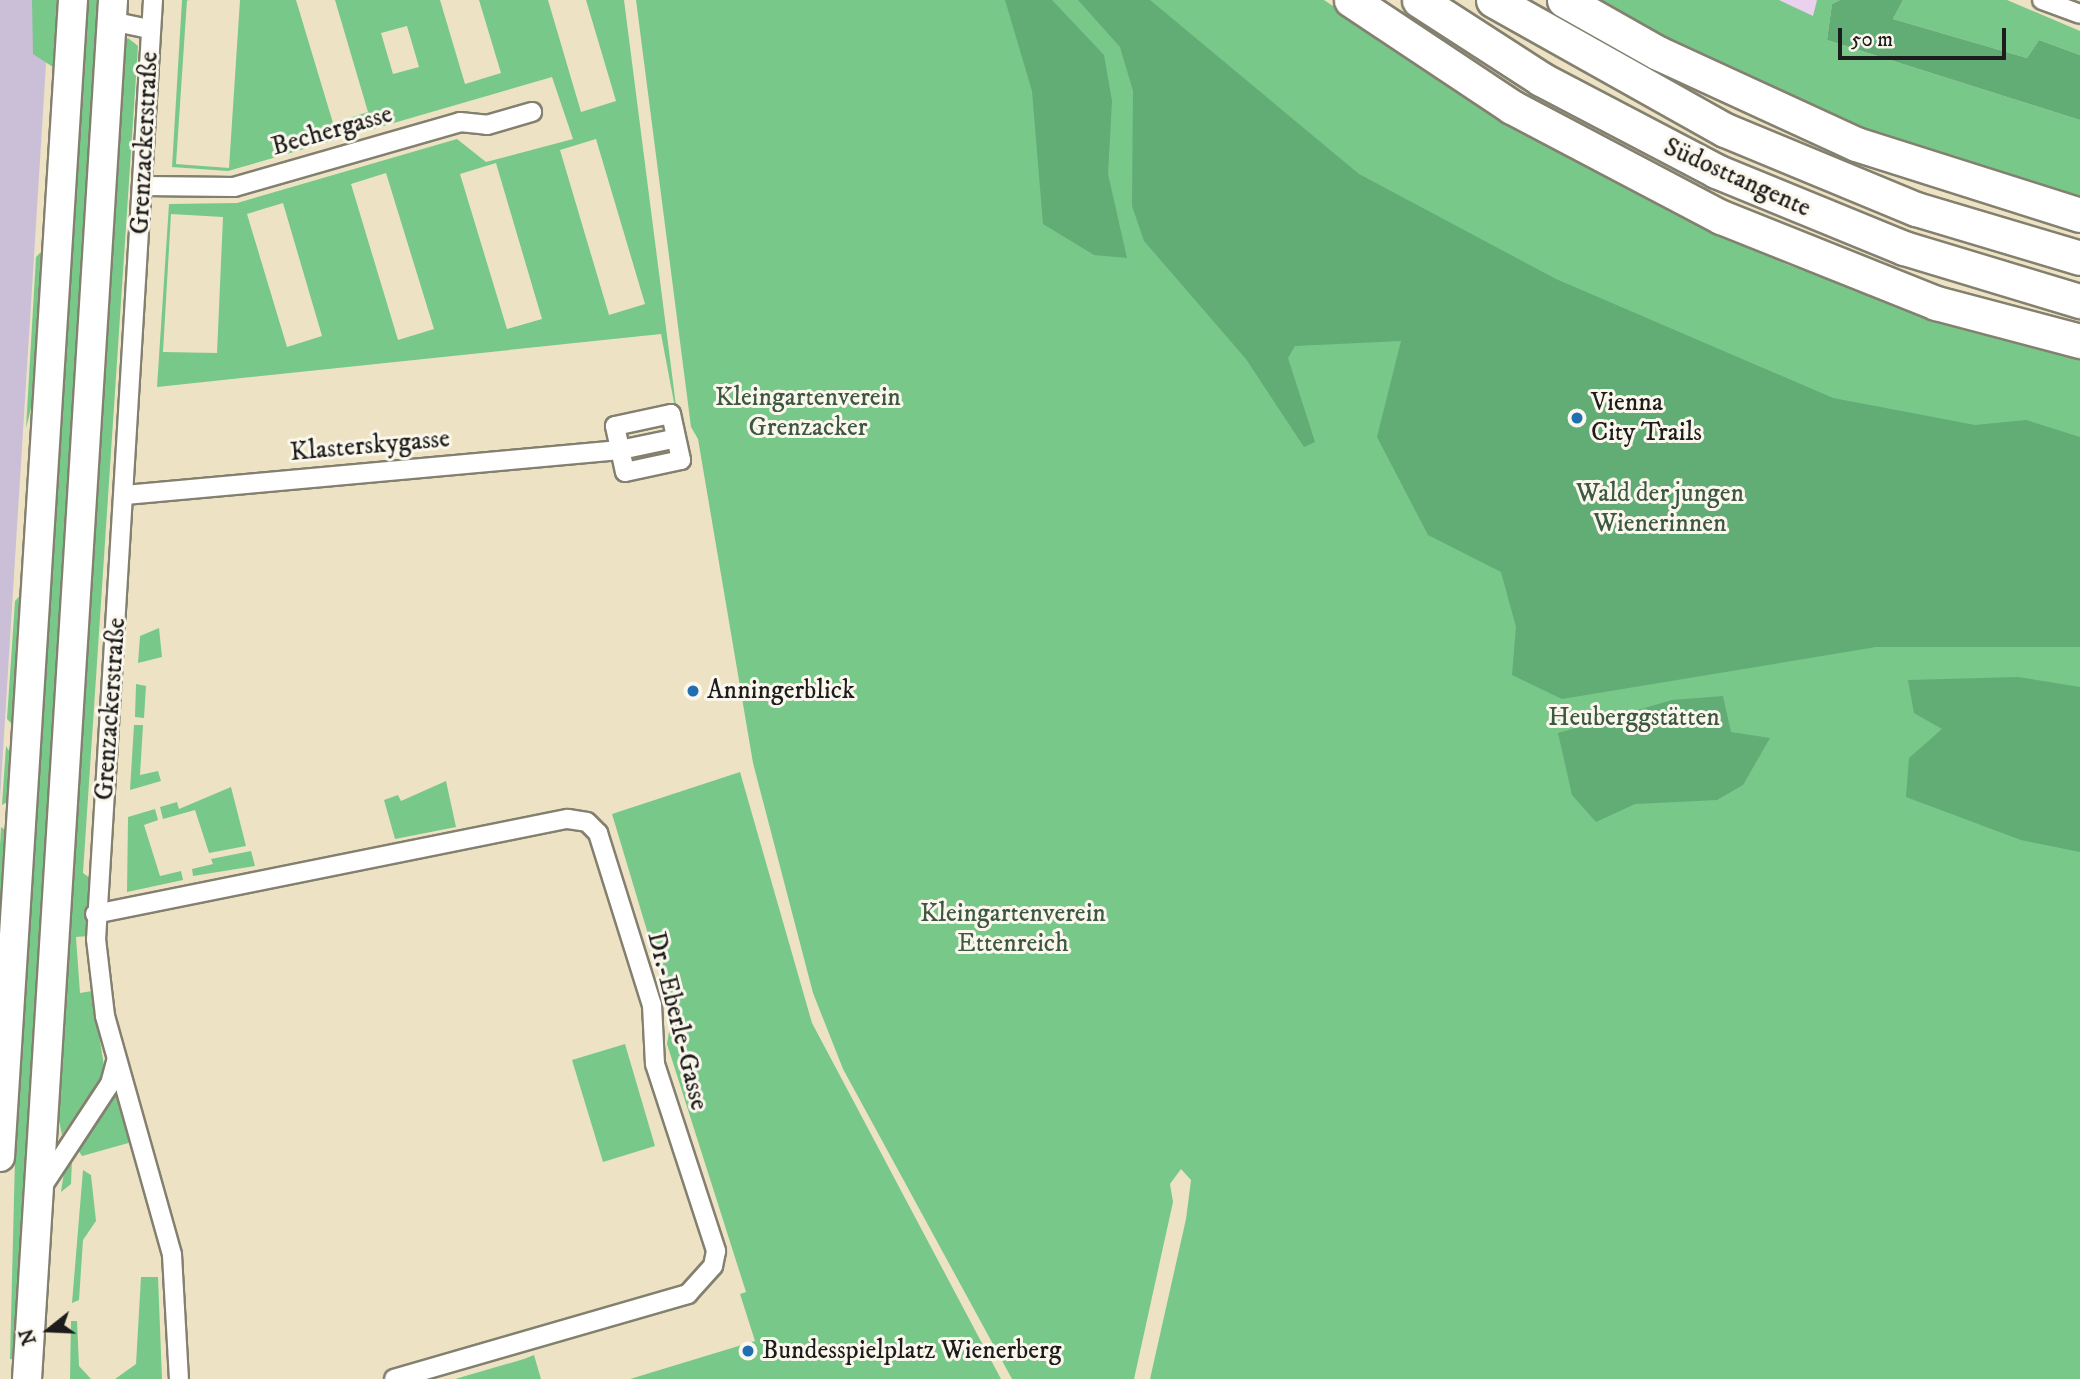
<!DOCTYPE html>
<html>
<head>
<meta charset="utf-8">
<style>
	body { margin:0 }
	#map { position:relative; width:2080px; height:1379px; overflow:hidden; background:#ede3c4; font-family:"IM FELL DW Pica",serif }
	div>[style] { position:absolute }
	.built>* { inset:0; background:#ead1ed }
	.industrial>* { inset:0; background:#cabfd7 }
	.green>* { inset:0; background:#78c889 }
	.forest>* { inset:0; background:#62ac75 }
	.roads { filter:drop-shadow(2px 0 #848070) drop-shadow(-2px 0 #848070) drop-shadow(0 2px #848070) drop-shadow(0 -2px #848070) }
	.minor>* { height:18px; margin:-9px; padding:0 9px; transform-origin:9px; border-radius:9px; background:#fff }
	.primary>* { height:28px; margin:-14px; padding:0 14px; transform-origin:14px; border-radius:14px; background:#fff }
	.motorway>* { height:33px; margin:-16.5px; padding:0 16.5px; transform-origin:16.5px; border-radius:16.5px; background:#fff }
	.dots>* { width:19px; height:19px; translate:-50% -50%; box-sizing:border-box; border:4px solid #fbf7ec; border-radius:50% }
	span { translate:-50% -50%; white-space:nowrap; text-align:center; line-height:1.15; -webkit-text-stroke:6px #fbf7ec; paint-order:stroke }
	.street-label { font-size:26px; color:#1c1c1c }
	.park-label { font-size:26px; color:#3c5842 }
	.poi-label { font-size:26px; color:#1c1c1c }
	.left { translate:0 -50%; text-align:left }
	.north { position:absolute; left:14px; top:1295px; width:70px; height:70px; -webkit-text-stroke:5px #fbf7ec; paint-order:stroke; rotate:252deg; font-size:19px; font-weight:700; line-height:28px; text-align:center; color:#1c1c1c }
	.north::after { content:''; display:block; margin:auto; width:24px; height:32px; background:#1c1c1c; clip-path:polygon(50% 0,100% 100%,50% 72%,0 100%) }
	.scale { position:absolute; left:1838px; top:28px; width:168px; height:32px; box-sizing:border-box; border:4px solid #1c1c1c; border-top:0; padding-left:9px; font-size:21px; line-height:24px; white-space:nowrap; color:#1c1c1c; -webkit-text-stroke:5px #fbf7ec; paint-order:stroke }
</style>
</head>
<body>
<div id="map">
	<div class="built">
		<i style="clip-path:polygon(1779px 0,1817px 0,1814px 17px)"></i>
	</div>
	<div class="industrial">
		<i style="clip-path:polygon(0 0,50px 0,0 799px)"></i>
	</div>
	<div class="green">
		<i style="clip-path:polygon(32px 0,59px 0,56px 69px,33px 54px)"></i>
		<i style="clip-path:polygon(86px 0,102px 0,17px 1360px,10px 1359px,16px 1118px)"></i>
		<i style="clip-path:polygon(evenodd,182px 0,187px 0,176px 164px,229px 168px,240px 0,296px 0,333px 123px,368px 112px,335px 0,440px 0,465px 84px,501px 73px,479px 0,548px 0,581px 112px,616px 101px,586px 0,624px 0,679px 429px,661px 334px,157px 387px,169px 204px,237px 203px,457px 139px,486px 162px,573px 139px,552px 77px,228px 171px,172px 167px,182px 0,407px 26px,419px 67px,393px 74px,381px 33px,407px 26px,182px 0,596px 139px,645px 304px,609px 315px,560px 150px,596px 139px,182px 0,496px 163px,542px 319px,507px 329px,460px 174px,496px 163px,182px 0,386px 173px,434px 329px,398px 340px,351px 184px,386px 173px,182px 0,283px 203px,322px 336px,287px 347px,247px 214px,283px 203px,182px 0,171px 214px,223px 217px,217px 353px,163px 352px,171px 214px)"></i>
		<i style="clip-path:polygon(636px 0,1324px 0,1538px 142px,1788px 265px,1932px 314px,2080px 353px,2080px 1379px,1150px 1379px,1186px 1219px,1191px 1180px,1181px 1169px,1170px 1184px,1173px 1202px,1134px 1379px,1012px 1379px,843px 1069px,813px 993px,753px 763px,698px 439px,691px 427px)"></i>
		<i style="clip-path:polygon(1591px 0,1779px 0,1813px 16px,1817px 0,1840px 0,1832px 4px,1827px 40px,2080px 120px,2080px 206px,1788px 101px)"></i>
		<i style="clip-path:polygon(1903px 0,2007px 0,2080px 31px,2080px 55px,2039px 40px,2027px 58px,1893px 19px)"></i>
		<i style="clip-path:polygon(128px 38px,138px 46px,83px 873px,90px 878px,88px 936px,76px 937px,80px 993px,92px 991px,105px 1072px,62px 1135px,57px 1112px,123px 42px)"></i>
		<i style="clip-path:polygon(43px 250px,36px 389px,26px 428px,36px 257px)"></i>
		<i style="clip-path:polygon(24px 591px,14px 726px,7px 719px,15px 601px)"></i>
		<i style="clip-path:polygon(159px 628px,162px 657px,138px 663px,140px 636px)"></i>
		<i style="clip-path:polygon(136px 684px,146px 686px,144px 718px,135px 717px)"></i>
		<i style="clip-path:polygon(134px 725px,143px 725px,140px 775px,158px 771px,161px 781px,130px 790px)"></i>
		<i style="clip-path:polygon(6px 746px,13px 757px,10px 800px,2px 805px)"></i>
		<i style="clip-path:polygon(740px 772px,812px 1023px,1001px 1379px,630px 1379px,755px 1341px,740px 1294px,746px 1292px,667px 1044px,672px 1014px,612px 814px)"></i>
		<i style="clip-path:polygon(446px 781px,456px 827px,395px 839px,384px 800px,398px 795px,401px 801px)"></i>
		<i style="clip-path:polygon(231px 787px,246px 846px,209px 853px,195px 810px,163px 819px,160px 807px,177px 802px,179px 809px)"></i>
		<i style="clip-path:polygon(155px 809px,158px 820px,144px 825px,160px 876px,181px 871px,183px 880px,127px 892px,128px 817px)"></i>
		<i style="clip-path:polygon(1px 827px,9px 833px,0 980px,0 844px)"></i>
		<i style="clip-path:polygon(251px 851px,255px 866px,193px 876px,192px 869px,213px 864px,211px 859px)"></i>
		<i style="clip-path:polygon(625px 1044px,655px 1146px,603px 1162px,572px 1060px)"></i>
		<i style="clip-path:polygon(118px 1092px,132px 1142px,82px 1156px,78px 1150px)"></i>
		<i style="clip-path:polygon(72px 1159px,71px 1184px,61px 1192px,64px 1172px)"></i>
		<i style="clip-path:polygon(83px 1170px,91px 1175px,96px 1221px,83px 1240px,79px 1300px,72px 1303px)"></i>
		<i style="clip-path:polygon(141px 1277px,158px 1277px,162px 1379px,115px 1379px,136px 1364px)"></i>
		<i style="clip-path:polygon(71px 1321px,77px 1321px,79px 1366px,91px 1379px,70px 1379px)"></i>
		<i style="clip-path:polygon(534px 1355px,541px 1379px,455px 1379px,524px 1359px)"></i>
	</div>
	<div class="forest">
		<i style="clip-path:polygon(1005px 0,1052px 0,1104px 55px,1112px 101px,1108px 174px,1127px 258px,1094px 255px,1043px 224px,1032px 91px)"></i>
		<i style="clip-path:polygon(1078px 0,1150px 0,1359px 174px,1556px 279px,1833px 398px,1975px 425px,2026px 420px,2080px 437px,2080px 647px,1876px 647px,1562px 699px,1512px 675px,1516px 627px,1501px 572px,1428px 535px,1377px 437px,1401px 341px,1295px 346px,1288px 358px,1315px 442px,1304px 447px,1246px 359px,1144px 241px,1132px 206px,1133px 91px,1120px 47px)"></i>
		<i style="clip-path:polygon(1840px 0,1903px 0,1893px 19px,2027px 58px,2039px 40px,2080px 55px,2080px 120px,1827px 40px,1832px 4px)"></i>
		<i style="clip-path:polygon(2018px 677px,2080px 687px,2080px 852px,2021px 840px,1906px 797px,1909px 758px,1942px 729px,1914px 713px,1908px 680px)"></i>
		<i style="clip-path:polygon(1723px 696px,1731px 732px,1770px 738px,1743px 785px,1717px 800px,1635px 804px,1596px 822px,1572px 795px,1558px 733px,1672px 700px)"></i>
	</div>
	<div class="roads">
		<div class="minor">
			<i style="left:153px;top:0;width:941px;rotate:93.47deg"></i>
			<i style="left:96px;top:939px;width:78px;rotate:83.3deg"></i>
			<i style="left:105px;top:1016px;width:248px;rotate:74.3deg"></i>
			<i style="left:172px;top:1255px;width:124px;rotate:86.8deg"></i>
			<i style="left:2042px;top:0;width:40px;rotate:20.2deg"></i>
			<i style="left:111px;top:21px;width:40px;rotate:12deg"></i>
			<i style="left:144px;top:186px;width:90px;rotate:0.6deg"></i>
			<i style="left:234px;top:187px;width:235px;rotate:-16deg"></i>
			<i style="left:460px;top:122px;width:27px;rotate:6deg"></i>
			<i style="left:487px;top:125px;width:47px;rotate:-16.1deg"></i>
			<i style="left:671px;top:414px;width:47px;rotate:77.7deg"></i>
			<i style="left:681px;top:460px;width:57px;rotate:167.9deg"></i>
			<i style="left:625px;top:472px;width:47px;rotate:-102.3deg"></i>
			<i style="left:615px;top:426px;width:57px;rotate:-12.1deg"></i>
			<i style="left:125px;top:495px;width:497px;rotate:-5.2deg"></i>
			<i style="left:620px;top:450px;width:49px;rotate:-11.8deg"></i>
			<i style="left:95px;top:914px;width:482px;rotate:-11.4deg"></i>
			<i style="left:568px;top:819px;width:19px;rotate:9deg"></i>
			<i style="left:587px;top:822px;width:16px;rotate:45deg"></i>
			<i style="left:598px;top:833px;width:180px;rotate:72.6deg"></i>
			<i style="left:652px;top:1005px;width:59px;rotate:87.1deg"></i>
			<i style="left:655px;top:1064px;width:197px;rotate:71.9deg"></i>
			<i style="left:716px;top:1251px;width:15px;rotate:101deg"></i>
			<i style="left:713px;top:1266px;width:38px;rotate:132deg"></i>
			<i style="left:688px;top:1294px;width:306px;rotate:163.9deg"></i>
			<i style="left:42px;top:1187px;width:123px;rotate:-56.6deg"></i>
			<i style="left:110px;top:1084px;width:24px;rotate:-75deg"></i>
		</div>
		<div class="primary">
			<i style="left:0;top:1157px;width:1159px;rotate:-86.39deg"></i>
			<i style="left:27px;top:1379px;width:1382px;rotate:-86.43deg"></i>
		</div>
		<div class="motorway">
			<i style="left:1351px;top:0;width:193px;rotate:33.6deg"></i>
			<i style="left:1512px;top:107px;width:236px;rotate:27.8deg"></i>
			<i style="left:1721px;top:217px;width:232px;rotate:21.8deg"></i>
			<i style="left:1936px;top:303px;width:149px;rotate:14.8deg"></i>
			<i style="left:1419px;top:0;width:145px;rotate:32.9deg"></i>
			<i style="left:1541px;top:79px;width:198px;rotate:27.7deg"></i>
			<i style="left:1716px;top:171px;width:203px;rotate:22.3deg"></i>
			<i style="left:1904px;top:248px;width:184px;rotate:16.8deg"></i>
			<i style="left:1493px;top:0;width:266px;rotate:29.3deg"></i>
			<i style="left:1725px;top:130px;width:207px;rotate:22.5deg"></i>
			<i style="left:1916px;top:209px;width:171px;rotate:16.6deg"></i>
			<i style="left:1564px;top:0;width:108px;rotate:29.4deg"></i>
			<i style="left:1658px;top:53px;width:218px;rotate:24.7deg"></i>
			<i style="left:1856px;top:144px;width:235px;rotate:17.6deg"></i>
		</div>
	</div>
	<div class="dots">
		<i style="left:1577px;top:418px;background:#1f6fb2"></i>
		<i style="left:693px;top:691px;background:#1f6fb2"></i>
		<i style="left:748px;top:1351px;background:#1f6fb2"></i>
	</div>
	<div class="street-label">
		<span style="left:332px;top:131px;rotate:-16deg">Bechergasse</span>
		<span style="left:145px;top:143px;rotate:-87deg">Grenzackerstraße</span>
		<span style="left:1737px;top:178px;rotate:24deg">Südosttangente</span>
		<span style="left:370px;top:446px;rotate:-5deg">Klasterskygasse</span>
		<span style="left:111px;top:709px;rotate:-86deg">Grenzackerstraße</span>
		<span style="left:677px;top:1021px;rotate:76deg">Dr.-Eberle-Gasse</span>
	</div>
	<div class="park-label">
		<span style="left:808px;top:413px">Kleingartenverein<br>Grenzacker</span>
		<span style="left:1660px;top:509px">Wald der jungen<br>Wienerinnen</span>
		<span style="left:1634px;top:718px">Heuberggstätten</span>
		<span style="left:1013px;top:929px">Kleingartenverein<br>Ettenreich</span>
	</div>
	<div class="poi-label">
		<span class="left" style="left:1591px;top:418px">Vienna<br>City Trails</span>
		<span class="left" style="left:707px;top:691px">Anningerblick</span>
		<span class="left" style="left:762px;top:1351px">Bundesspielplatz Wienerberg</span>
	</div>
	<div class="north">N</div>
	<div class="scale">50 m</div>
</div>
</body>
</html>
